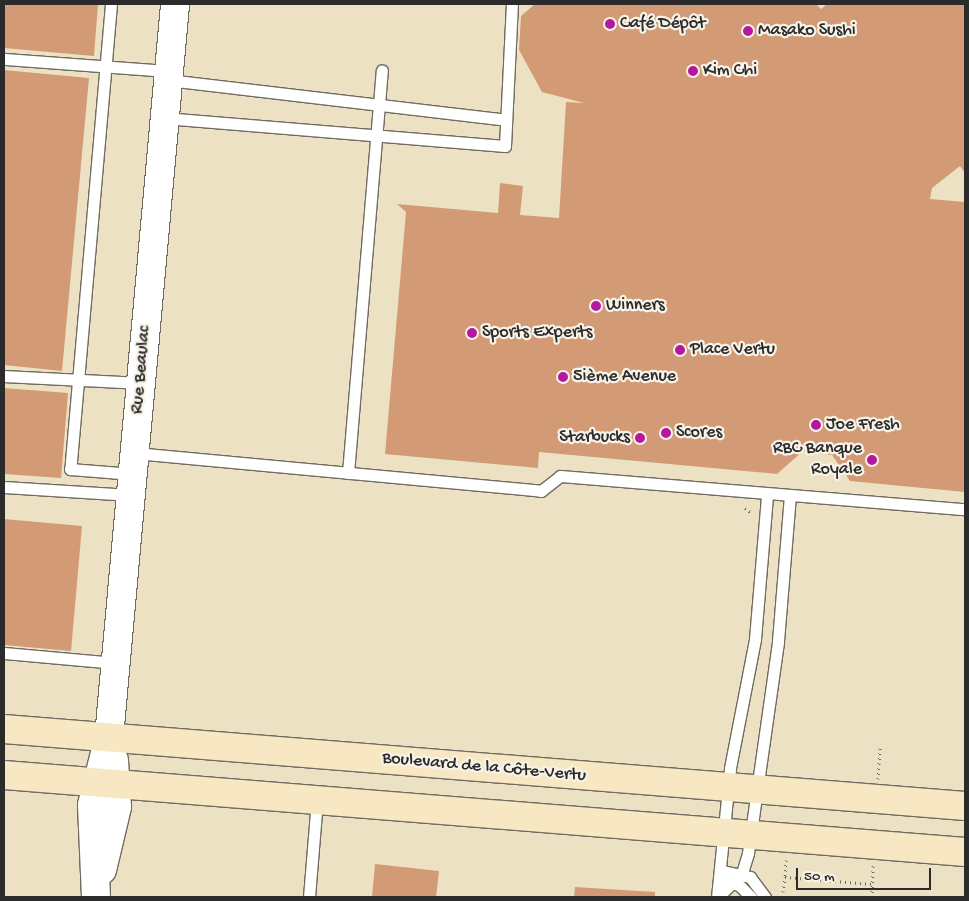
<!DOCTYPE html>
<html>
<head>
<meta charset="utf-8">
<style>
	body { margin:0 }
	#map { position:relative; width:969px; height:901px; overflow:hidden; background:#ece2c3; font-family:"Gochi Hand",sans-serif }
	div>[style] { position:absolute }
	.building>* { inset:0; background:#d39b75 }
	.path>* { height:3px; margin-top:-1.5px; transform-origin:0; background:repeating-linear-gradient(90deg,#6f6b60 0 1px,transparent 0 5px) }
	.roads { filter:drop-shadow(1px 0 #6f6b60) drop-shadow(-1px 0 #6f6b60) drop-shadow(0 1px #6f6b60) drop-shadow(0 -1px #6f6b60) }
	.service>* { height:11px; margin:-5.5px; padding:0 5.5px; transform-origin:5.5px; border-radius:5.5px; background:#fff }
	.tertiary>* { height:28px; margin:-14px; padding:0 14px; transform-origin:14px; border-radius:14px; background:#fff }
	.secondary>* { height:28px; margin:-14px; padding:0 14px; transform-origin:14px; border-radius:14px; background:#f7e8c3 }
	.dots>* { width:14px; height:14px; translate:-50% -50%; box-sizing:border-box; border:2px solid #f7f3e8; border-radius:50% }
	span { translate:-50% -50%; white-space:nowrap; text-align:center; line-height:1.15; -webkit-text-stroke:4.5px #f7f3e8; paint-order:stroke }
	.poi-label { font-size:18px; color:#2b2b2b }
	.left { translate:0 -50%; text-align:left }
	.right { translate:-100% -50%; text-align:right }
	.street-label { font-size:18px; color:#2b2b2b }
	.frame { position:absolute; inset:0; border:5px solid #2b2b2b; pointer-events:none }
	.scale { position:absolute; left:796px; top:868px; width:135px; height:22px; box-sizing:border-box; border:2px solid #2b2b2b; border-top:0; padding-left:6px; font-size:15px; line-height:18px; white-space:nowrap; color:#2b2b2b; -webkit-text-stroke:4px #f7f3e8; paint-order:stroke }
</style>
</head>
<body>
<div id="map">
	<div class="building">
		<i style="clip-path:polygon(4px 4px,98px 4px,94px 56px,4px 48px)"></i>
		<i style="clip-path:polygon(535px 4px,816px 4px,821px 9px,827px 4px,965px 4px,965px 173px,960px 166px,932px 188px,930px 199px,965px 202px,965px 492px,850px 481px,832px 455px,803px 451px,777px 474px,539px 452px,538px 468px,385px 454px,406px 212px,397px 204px,498px 213px,500px 183px,523px 186px,520px 215px,559px 218px,566px 102px,584px 103px,542px 92px,519px 50px,521px 16px)"></i>
		<i style="clip-path:polygon(4px 70px,89px 78px,62px 371px,4px 365px)"></i>
		<i style="clip-path:polygon(4px 388px,68px 393px,61px 478px,4px 474px)"></i>
		<i style="clip-path:polygon(4px 519px,82px 526px,71px 651px,4px 645px)"></i>
		<i style="clip-path:polygon(375px 864px,439px 871px,436px 897px,372px 897px)"></i>
		<i style="clip-path:polygon(575px 887px,655px 892px,655px 897px,574px 897px)"></i>
	</div>
	<div class="path">
		<i style="left:745px;top:508px;width:9px;rotate:36deg"></i>
		<i style="left:878px;top:779px;width:32px;rotate:-86deg"></i>
		<i style="left:786px;top:860px;width:17px;rotate:93deg"></i>
		<i style="left:785px;top:877px;width:87px;rotate:4.6deg"></i>
		<i style="left:783px;top:892px;width:15px;rotate:-82deg"></i>
		<i style="left:872px;top:897px;width:32px;rotate:-88deg"></i>
	</div>
	<div class="roads">
		<div class="service">
			<i style="left:111px;top:4px;width:467px;rotate:95deg"></i>
			<i style="left:70px;top:469px;width:63px;rotate:4.5deg"></i>
			<i style="left:4px;top:59px;width:165px;rotate:4.2deg"></i>
			<i style="left:168px;top:80px;width:340px;rotate:6.7deg"></i>
			<i style="left:164px;top:118px;width:342px;rotate:4.7deg"></i>
			<i style="left:505px;top:146px;width:142px;rotate:-87.2deg"></i>
			<i style="left:4px;top:376px;width:137px;rotate:2.9deg"></i>
			<i style="left:135px;top:453px;width:408px;rotate:5.3deg"></i>
			<i style="left:541px;top:491px;width:24px;rotate:-38deg"></i>
			<i style="left:560px;top:476px;width:406px;rotate:4.7deg"></i>
			<i style="left:348px;top:473px;width:404px;rotate:-85.2deg"></i>
			<i style="left:4px;top:487px;width:127px;rotate:3.6deg"></i>
			<i style="left:4px;top:653px;width:112px;rotate:5.1deg"></i>
			<i style="left:722px;top:871px;width:29px;rotate:12deg"></i>
			<i style="left:750px;top:877px;width:25px;rotate:53deg"></i>
			<i style="left:727px;top:882px;width:12px;rotate:14deg"></i>
			<i style="left:739px;top:885px;width:17px;rotate:45deg"></i>
			<i style="left:309px;top:897px;width:97px;rotate:-85.3deg"></i>
			<i style="left:717px;top:897px;width:130px;rotate:-84.2deg"></i>
			<i style="left:730px;top:768px;width:131px;rotate:-79deg"></i>
			<i style="left:755px;top:639px;width:144px;rotate:-85.2deg"></i>
			<i style="left:718px;top:897px;width:34px;rotate:-45deg"></i>
			<i style="left:742px;top:873px;width:21px;rotate:-73deg"></i>
			<i style="left:748px;top:853px;width:214px;rotate:-81.9deg"></i>
			<i style="left:778px;top:641px;width:145px;rotate:-85.3deg"></i>
		</div>
		<div class="tertiary">
			<i style="left:102px;top:870px;width:65px;rotate:-76.6deg"></i>
			<i style="left:117px;top:807px;width:47px;rotate:-93.7deg"></i>
			<i style="left:96px;top:897px;width:92px;rotate:-92.5deg"></i>
			<i style="left:92px;top:805px;width:70px;rotate:-76deg"></i>
			<i style="left:109px;top:737px;width:736px;rotate:-84.85deg"></i>
		</div>
		<div class="secondary">
			<i style="left:4px;top:729px;width:964px;rotate:4.58deg"></i>
			<i style="left:4px;top:775px;width:964px;rotate:4.58deg"></i>
		</div>
	</div>
	<div class="dots">
		<i style="left:610px;top:24px;background:#b5179e"></i>
		<i style="left:748px;top:31px;background:#b5179e"></i>
		<i style="left:693px;top:71px;background:#b5179e"></i>
		<i style="left:596px;top:306px;background:#b5179e"></i>
		<i style="left:472px;top:333px;background:#b5179e"></i>
		<i style="left:680px;top:350px;background:#b5179e"></i>
		<i style="left:563px;top:377px;background:#b5179e"></i>
		<i style="left:816px;top:425px;background:#b5179e"></i>
		<i style="left:666px;top:433px;background:#b5179e"></i>
		<i style="left:640px;top:438px;background:#b5179e"></i>
		<i style="left:872px;top:460px;background:#b5179e"></i>
	</div>
	<div class="poi-label">
		<span class="left" style="left:620px;top:24px">Café Dépôt</span>
		<span class="left" style="left:758px;top:31px">Masako Sushi</span>
		<span class="left" style="left:703px;top:71px">Kim Chi</span>
		<span class="left" style="left:606px;top:306px">Winners</span>
		<span class="left" style="left:482px;top:333px">Sports Experts</span>
		<span class="left" style="left:690px;top:350px">Place Vertu</span>
		<span class="left" style="left:573px;top:377px">5ième Avenue</span>
		<span class="left" style="left:826px;top:425px">Joe Fresh</span>
		<span class="left" style="left:676px;top:433px">Scores</span>
		<span class="right" style="left:630px;top:438px">Starbucks</span>
		<span class="right" style="left:862px;top:460px">RBC Banque<br>Royale</span>
	</div>
	<div class="street-label">
		<span style="left:142px;top:370px;rotate:-85deg">Rue Beaulac</span>
		<span style="left:484px;top:768px;rotate:5deg">Boulevard de la Côte-Vertu</span>
	</div>
	<div class="frame"></div>
	<div class="scale">50 m</div>
</div>
</body>
</html>
